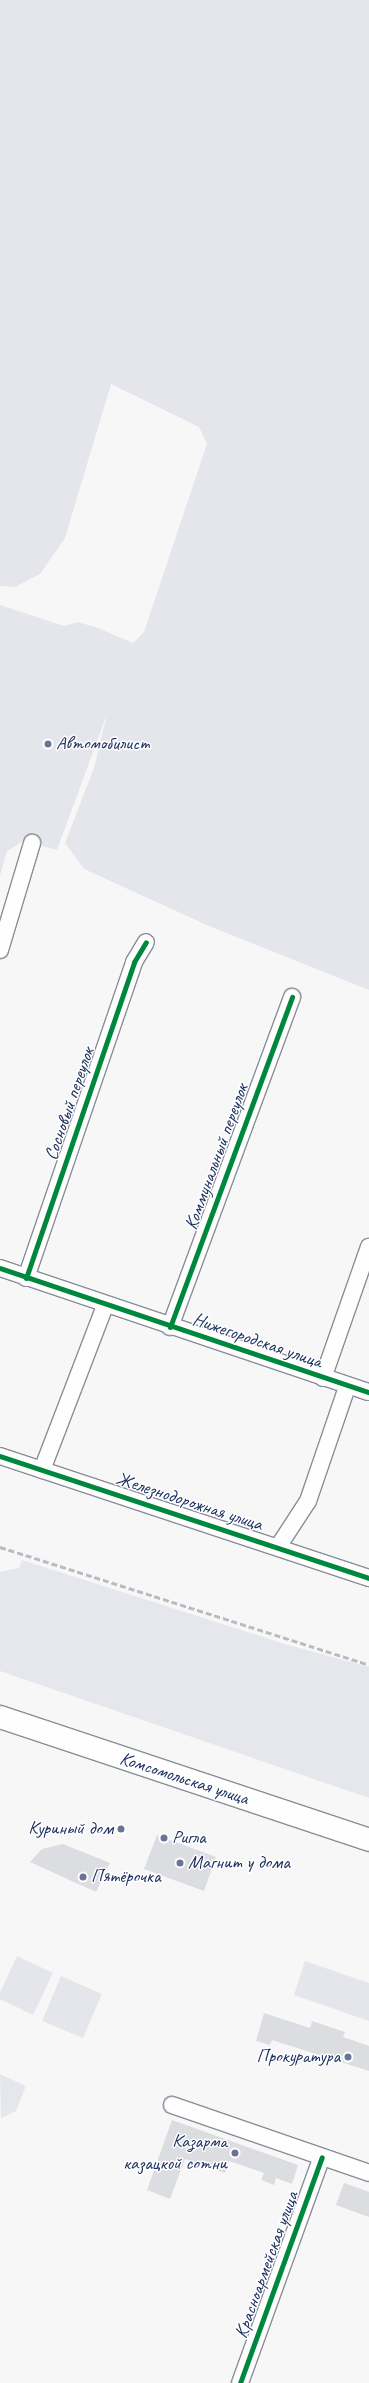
<!DOCTYPE html>
<html>
<head>
<meta charset="utf-8">
<style>
	body { margin:0 }
	#map { position:relative; width:369px; height:2383px; overflow:hidden; background:#f7f7f8; font-family:Caveat,sans-serif }
	div>[style] { position:absolute }
	.built>* { inset:0; background:#e6e7ec }
	.green>* { inset:0; background:#e5e6ec }
	.building>* { inset:0; background:#dcdde0 }
	.roads { filter:drop-shadow(1px 0 #8a8e97) drop-shadow(-1px 0 #8a8e97) drop-shadow(0 1px #8a8e97) drop-shadow(0 -1px #8a8e97) }
	.street>* { height:16px; margin:-8px; padding:0 8px; transform-origin:8px; border-radius:8px; background:#fefefe }
	.primary>* { height:22px; margin:-11px; padding:0 11px; transform-origin:11px; border-radius:11px; background:#fefefe }
	.rail>* { height:3px; margin-top:-1.5px; transform-origin:0; background:repeating-linear-gradient(90deg,#b8bbc0 0 6px,transparent 0 9px) }
	.cycleway>* { height:5px; margin:-2.5px; padding:0 2.5px; transform-origin:2.5px; border-radius:2.5px; background:#00873e }
	.dots>* { width:11px; height:11px; translate:-50% -50%; box-sizing:border-box; border:2px solid #fff; border-radius:50% }
	span { translate:-50% -50%; white-space:nowrap; text-align:center; line-height:1.15; -webkit-text-stroke:3px #fff; paint-order:stroke }
	.poi-label { font-size:19px; color:#1b2f5e }
	.left { translate:0 -50%; text-align:left }
	.right { translate:-100% -50%; text-align:right }
	.street-label { font-size:19px; color:#1b2f5e }
</style>
</head>
<body>
<div id="map">
	<div class="built">
		<i style="clip-path:polygon(22px 1560px,285px 1644px,369px 1667px,369px 1798px,0 1671px,0 1572px,19px 1568px)"></i>
		<i style="clip-path:polygon(0 2074px,26px 2086px,16px 2111px,1px 2118px)"></i>
	</div>
	<div class="green">
		<i style="clip-path:polygon(0 0,369px 0,369px 990px,209px 926px,84px 869px,65px 843px,94px 768px,107px 714px,57px 850px,24px 841px,7px 851px,0 876px,0 605px,64px 626px,78px 622px,98px 628px,133px 643px,144px 632px,207px 444px,199px 427px,111px 384px,65px 538px,40px 574px,15px 587px,0 586px)"></i>
		<i style="clip-path:polygon(17px 1956px,53px 1973px,33px 2015px,0 1999px,0 1993px)"></i>
		<i style="clip-path:polygon(305px 1961px,369px 1983px,369px 2021px,294px 1995px)"></i>
		<i style="clip-path:polygon(61px 1976px,102px 1994px,83px 2038px,42px 2021px)"></i>
	</div>
	<div class="building">
		<i style="clip-path:polygon(157px 1835px,216px 1857px,204px 1891px,144px 1869px)"></i>
		<i style="clip-path:polygon(63px 1844px,110px 1863px,96px 1892px,30px 1862px,42px 1849px)"></i>
		<i style="clip-path:polygon(264px 2013px,310px 2028px,312px 2021px,345px 2032px,343px 2037px,369px 2046px,369px 2071px,272px 2040px,270px 2045px,256px 2041px)"></i>
		<i style="clip-path:polygon(172px 2120px,298px 2165px,292px 2184px,276px 2178px,274px 2185px,261px 2180px,264px 2173px,229px 2161px,225px 2173px,185px 2159px,170px 2199px,147px 2190px)"></i>
		<i style="clip-path:polygon(344px 2183px,369px 2192px,369px 2217px,336px 2205px)"></i>
	</div>
	<div class="roads">
		<div class="street">
			<i style="left:0;top:950px;width:112px;rotate:-73.3deg"></i>
			<i style="left:0;top:1268px;width:389px;rotate:18.6deg"></i>
			<i style="left:26px;top:1278px;width:334px;rotate:-71.1deg"></i>
			<i style="left:134px;top:962px;width:23px;rotate:-59deg"></i>
			<i style="left:170px;top:1327px;width:352px;rotate:-69.7deg"></i>
			<i style="left:323px;top:1378px;width:139px;rotate:-70.7deg"></i>
			<i style="left:0;top:1456px;width:389px;rotate:18.3deg"></i>
			<i style="left:42px;top:1470px;width:176px;rotate:-69deg"></i>
			<i style="left:278px;top:1547px;width:55px;rotate:-56.9deg"></i>
			<i style="left:308px;top:1501px;width:120px;rotate:-71.1deg"></i>
			<i style="left:172px;top:2105px;width:208px;rotate:19deg"></i>
			<i style="left:240px;top:2383px;width:240px;rotate:-70.1deg"></i>
		</div>
		<div class="primary">
			<i style="left:0;top:1717px;width:389px;rotate:18.4deg"></i>
		</div>
	</div>
	<div class="rail">
		<i style="left:0;top:1547px;width:387px;rotate:17.7deg"></i>
	</div>
	<div class="cycleway">
		<i style="left:0;top:1268px;width:389px;rotate:18.6deg"></i>
		<i style="left:26px;top:1278px;width:334px;rotate:-71.1deg"></i>
		<i style="left:134px;top:962px;width:23px;rotate:-59deg"></i>
		<i style="left:170px;top:1327px;width:352px;rotate:-69.7deg"></i>
		<i style="left:0;top:1456px;width:389px;rotate:18.3deg"></i>
		<i style="left:240px;top:2383px;width:240px;rotate:-70.1deg"></i>
	</div>
	<div class="dots">
		<i style="left:48px;top:744px;background:#687594"></i>
		<i style="left:121px;top:1829px;background:#687594"></i>
		<i style="left:164px;top:1838px;background:#687594"></i>
		<i style="left:180px;top:1863px;background:#687594"></i>
		<i style="left:83px;top:1877px;background:#687594"></i>
		<i style="left:348px;top:2057px;background:#687594"></i>
		<i style="left:235px;top:2153px;background:#687594"></i>
	</div>
	<div class="poi-label">
		<span class="left" style="left:56px;top:744px">Автомобилист</span>
		<span class="right" style="left:113px;top:1829px">Куриный дом</span>
		<span class="left" style="left:172px;top:1838px">Ригла</span>
		<span class="left" style="left:188px;top:1863px">Магнит у дома</span>
		<span class="left" style="left:91px;top:1877px">Пятёрочка</span>
		<span class="right" style="left:340px;top:2057px">Прокуратура</span>
		<span class="right" style="left:227px;top:2153px">Казарма<br>казацкой сотни</span>
	</div>
	<div class="street-label">
		<span style="left:70px;top:1104px;rotate:-71deg">Сосновый переулок</span>
		<span style="left:217px;top:1157px;rotate:-70deg">Коммунальный переулок</span>
		<span style="left:257px;top:1341px;rotate:19deg">Нижегородская улица</span>
		<span style="left:189px;top:1502px;rotate:18deg">Железнодорожная улица</span>
		<span style="left:184px;top:1779px;rotate:18deg">Комсомольская улица</span>
		<span style="left:267px;top:2265px;rotate:-70deg">Красноармейская улица</span>
	</div>
</div>
</body>
</html>
